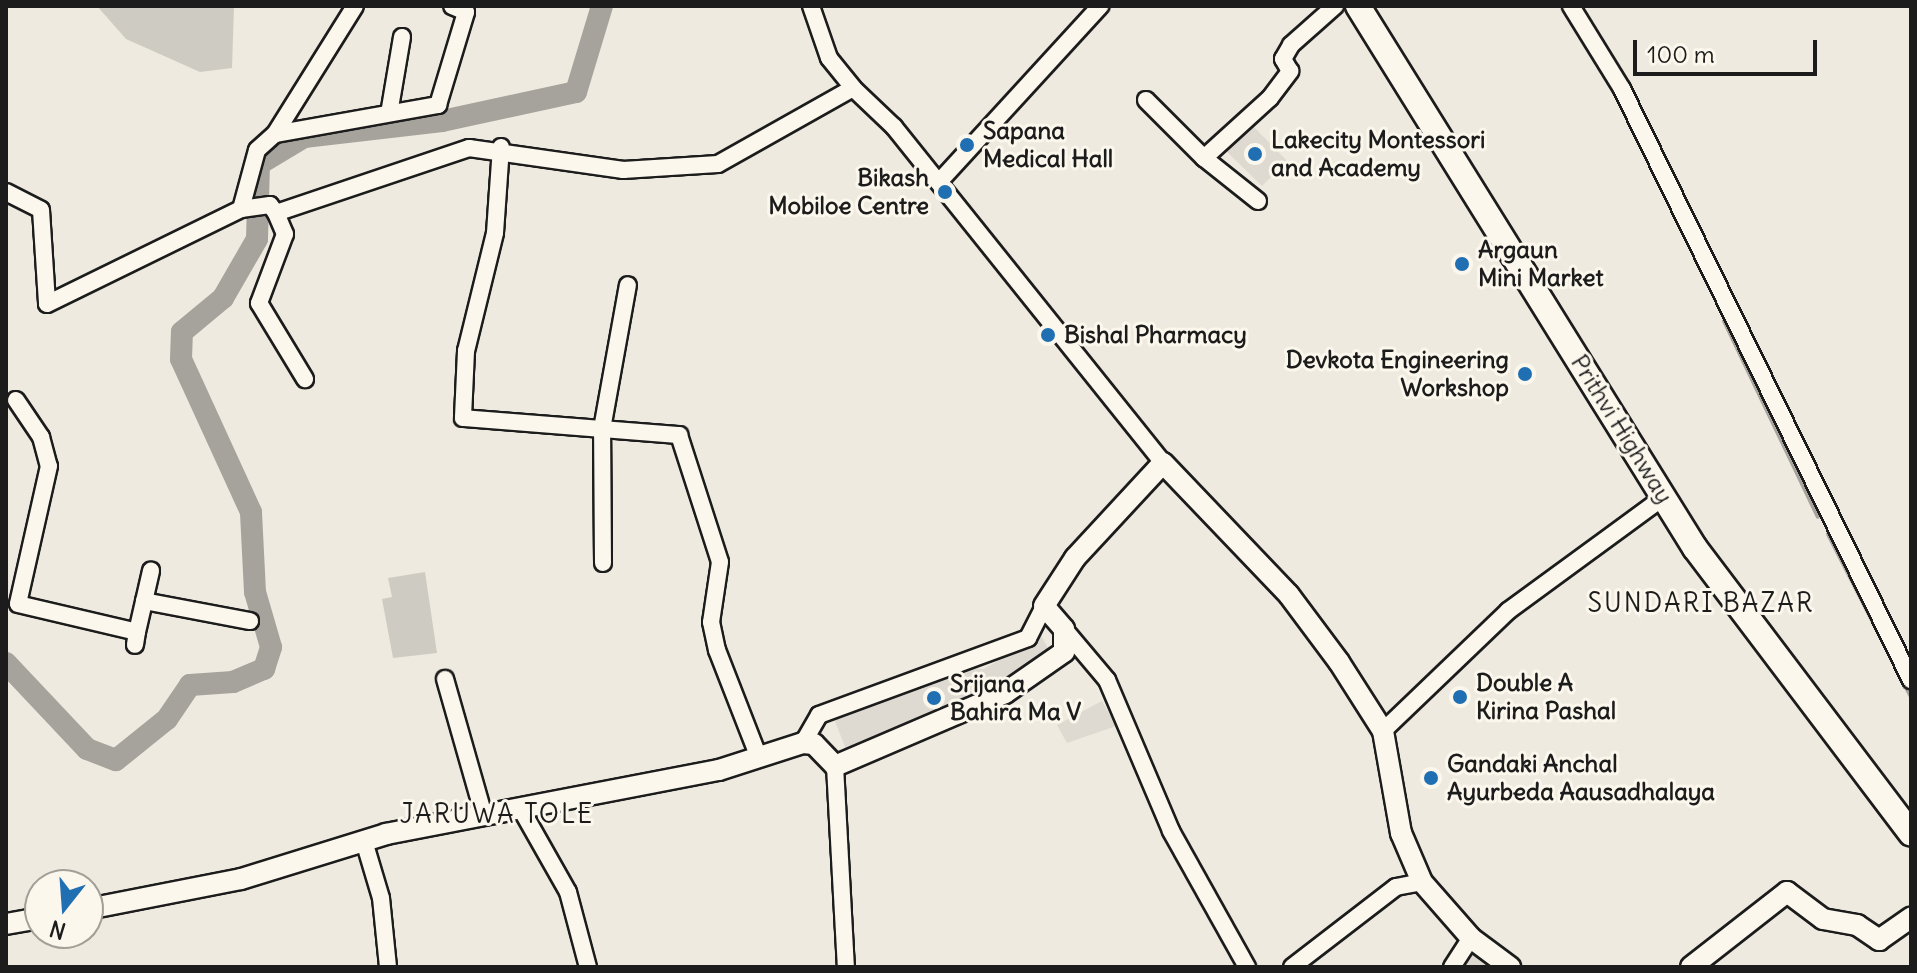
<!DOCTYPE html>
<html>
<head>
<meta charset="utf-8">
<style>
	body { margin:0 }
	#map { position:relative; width:1917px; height:973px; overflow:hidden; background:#eeeadf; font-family:Delius,sans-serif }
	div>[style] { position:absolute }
	.built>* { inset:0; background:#dedad1 }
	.green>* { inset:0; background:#ceccc2 }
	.stream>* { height:4px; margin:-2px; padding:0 2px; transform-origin:2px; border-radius:2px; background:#a6a39d }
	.river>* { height:22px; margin:-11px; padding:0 11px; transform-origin:11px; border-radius:11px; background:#a6a39d }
	.roads { filter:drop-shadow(2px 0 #1c1c1c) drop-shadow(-2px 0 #1c1c1c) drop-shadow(0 2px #1c1c1c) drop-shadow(0 -2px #1c1c1c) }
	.minor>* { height:16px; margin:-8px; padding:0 8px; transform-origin:8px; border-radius:8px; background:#fbf7ec }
	.major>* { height:20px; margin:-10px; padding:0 10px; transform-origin:10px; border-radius:10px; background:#fbf7ec }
	.highway>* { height:24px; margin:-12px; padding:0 12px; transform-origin:12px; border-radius:12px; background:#fbf7ec }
	.dots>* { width:22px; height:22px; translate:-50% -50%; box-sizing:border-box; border:4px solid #fbf7ec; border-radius:50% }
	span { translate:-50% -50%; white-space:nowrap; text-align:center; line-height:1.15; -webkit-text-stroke:6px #fbf7ec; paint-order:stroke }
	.poi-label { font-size:24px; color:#1c1c1c; font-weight:700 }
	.left { translate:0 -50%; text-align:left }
	.right { translate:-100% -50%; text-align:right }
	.street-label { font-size:24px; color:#1c1c1c }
	.neighbourhood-label { font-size:26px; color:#1c1c1c; letter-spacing:2px }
	.frame { position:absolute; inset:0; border:8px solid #1c1c1c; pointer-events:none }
	.north { position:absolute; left:24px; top:869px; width:80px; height:80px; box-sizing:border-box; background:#fbf7ec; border:2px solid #a29f99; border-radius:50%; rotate:197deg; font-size:22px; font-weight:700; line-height:32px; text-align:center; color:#1c1c1c }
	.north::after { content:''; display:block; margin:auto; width:28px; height:36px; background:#1f6fb2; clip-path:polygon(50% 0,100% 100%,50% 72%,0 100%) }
	.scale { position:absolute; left:1633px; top:40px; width:184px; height:36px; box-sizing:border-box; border:4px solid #1c1c1c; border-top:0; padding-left:10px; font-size:24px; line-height:28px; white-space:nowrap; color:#1c1c1c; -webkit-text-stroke:6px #fbf7ec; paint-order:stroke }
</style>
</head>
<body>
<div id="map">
	<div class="built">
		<i style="clip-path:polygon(1250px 123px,1287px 161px,1262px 186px,1222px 147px)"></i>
		<i style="clip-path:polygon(1041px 635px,1052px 656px,1045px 662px,850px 759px,834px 719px,969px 668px,984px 669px)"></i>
		<i style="clip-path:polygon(1102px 701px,1116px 726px,1067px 743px,1057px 725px)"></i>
		<i style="clip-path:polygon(1475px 945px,1499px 967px,1457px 967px)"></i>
	</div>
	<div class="green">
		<i style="clip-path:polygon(97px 6px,234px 6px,232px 68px,200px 72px,126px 39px)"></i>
		<i style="clip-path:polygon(425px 572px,437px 653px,393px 658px,382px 599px,392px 597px,388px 578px)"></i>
	</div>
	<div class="stream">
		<i style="left:1724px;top:321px;width:217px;rotate:64.4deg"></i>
		<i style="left:1828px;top:534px;width:183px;rotate:63deg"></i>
	</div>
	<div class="river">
		<i style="left:6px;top:663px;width:118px;rotate:46.7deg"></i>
		<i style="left:87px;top:749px;width:31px;rotate:21deg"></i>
		<i style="left:116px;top:760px;width:65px;rotate:-38.8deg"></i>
		<i style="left:167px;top:719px;width:41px;rotate:-55.9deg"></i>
		<i style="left:190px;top:685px;width:43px;rotate:-4deg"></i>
		<i style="left:233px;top:682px;width:34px;rotate:-23deg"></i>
		<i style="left:264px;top:669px;width:23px;rotate:-72deg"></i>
		<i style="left:271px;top:647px;width:57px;rotate:-106.2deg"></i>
		<i style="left:255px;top:592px;width:80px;rotate:-92.9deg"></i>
		<i style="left:251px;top:512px;width:168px;rotate:-114.6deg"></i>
		<i style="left:181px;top:359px;width:27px;rotate:-88deg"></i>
		<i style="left:182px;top:332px;width:53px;rotate:-39.7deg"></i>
		<i style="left:223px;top:298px;width:68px;rotate:-60deg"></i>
		<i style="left:257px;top:239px;width:75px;rotate:-88.5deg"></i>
		<i style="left:259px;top:164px;width:52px;rotate:-31deg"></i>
		<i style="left:304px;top:137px;width:139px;rotate:-6.6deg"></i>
		<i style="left:442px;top:121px;width:137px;rotate:-12.2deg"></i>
		<i style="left:576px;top:92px;width:90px;rotate:-73.2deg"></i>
	</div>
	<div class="roads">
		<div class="minor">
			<i style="left:811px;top:6px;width:55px;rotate:70.9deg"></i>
			<i style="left:829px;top:58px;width:38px;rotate:51deg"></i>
			<i style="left:1571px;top:6px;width:97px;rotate:58.4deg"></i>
			<i style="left:1622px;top:89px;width:658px;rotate:63.94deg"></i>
			<i style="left:1146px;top:100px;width:82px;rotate:45deg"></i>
			<i style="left:390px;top:108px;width:72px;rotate:-80.4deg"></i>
			<i style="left:275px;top:134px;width:166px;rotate:-10.1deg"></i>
			<i style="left:438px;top:105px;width:97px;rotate:-73.2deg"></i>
			<i style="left:466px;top:12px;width:15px;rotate:-157deg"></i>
			<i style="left:501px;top:147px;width:86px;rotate:94deg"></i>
			<i style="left:495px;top:233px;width:122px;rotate:103.8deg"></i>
			<i style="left:466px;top:351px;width:67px;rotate:92.6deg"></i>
			<i style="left:463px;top:418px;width:217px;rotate:4.5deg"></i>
			<i style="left:679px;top:435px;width:133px;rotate:72.1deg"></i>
			<i style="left:720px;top:562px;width:61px;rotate:98.5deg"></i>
			<i style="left:711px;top:622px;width:29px;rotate:78deg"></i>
			<i style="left:717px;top:650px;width:113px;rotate:68.7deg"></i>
			<i style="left:939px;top:182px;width:239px;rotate:-47.5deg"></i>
			<i style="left:6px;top:192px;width:39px;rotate:27deg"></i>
			<i style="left:41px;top:210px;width:94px;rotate:86.3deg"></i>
			<i style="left:47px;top:304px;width:216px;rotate:-26.1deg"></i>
			<i style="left:241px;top:209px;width:29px;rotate:-8deg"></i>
			<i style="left:270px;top:205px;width:10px;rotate:53deg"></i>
			<i style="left:276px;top:213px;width:204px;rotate:-18.6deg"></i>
			<i style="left:469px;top:148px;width:156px;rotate:8.1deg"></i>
			<i style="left:623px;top:170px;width:95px;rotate:-3.6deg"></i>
			<i style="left:718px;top:164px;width:155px;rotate:-29.4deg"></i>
			<i style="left:853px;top:88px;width:57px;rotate:43.6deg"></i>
			<i style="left:894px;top:127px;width:430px;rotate:51.3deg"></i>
			<i style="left:1258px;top:201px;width:69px;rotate:-141.5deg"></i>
			<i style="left:1204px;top:158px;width:89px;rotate:-42.3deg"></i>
			<i style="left:1270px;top:98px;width:34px;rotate:-53deg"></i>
			<i style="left:1290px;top:71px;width:14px;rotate:-120deg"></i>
			<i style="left:1283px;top:59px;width:16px;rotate:-60deg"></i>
			<i style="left:1291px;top:45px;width:59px;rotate:-41.6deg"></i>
			<i style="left:241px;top:209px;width:61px;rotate:-74.8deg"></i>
			<i style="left:257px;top:150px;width:24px;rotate:-42deg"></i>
			<i style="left:275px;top:134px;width:151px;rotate:-58deg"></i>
			<i style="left:276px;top:213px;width:23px;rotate:67deg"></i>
			<i style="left:285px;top:234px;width:74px;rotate:110.6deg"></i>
			<i style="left:259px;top:303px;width:89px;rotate:58.8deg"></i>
			<i style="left:16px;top:400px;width:45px;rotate:56deg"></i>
			<i style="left:41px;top:437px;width:30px;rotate:75deg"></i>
			<i style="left:49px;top:466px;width:141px;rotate:102.7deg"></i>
			<i style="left:18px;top:604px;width:122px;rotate:13.2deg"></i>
			<i style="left:137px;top:632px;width:13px;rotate:99deg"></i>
			<i style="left:603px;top:563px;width:134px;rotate:-90.4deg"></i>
			<i style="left:602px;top:429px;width:146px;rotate:-79.8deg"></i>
			<i style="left:144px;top:601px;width:108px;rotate:10.7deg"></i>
			<i style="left:1064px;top:629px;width:67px;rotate:49.9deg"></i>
			<i style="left:1107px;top:680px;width:164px;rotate:67deg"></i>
			<i style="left:1171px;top:831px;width:156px;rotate:60.8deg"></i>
			<i style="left:137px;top:632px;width:63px;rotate:-77.1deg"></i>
			<i style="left:445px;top:679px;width:142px;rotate:74.1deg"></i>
			<i style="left:1383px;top:731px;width:173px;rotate:-43.8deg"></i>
			<i style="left:1508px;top:611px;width:195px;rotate:-36.2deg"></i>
			<i style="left:803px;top:743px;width:32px;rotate:-60deg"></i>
			<i style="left:819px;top:715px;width:223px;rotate:-20.2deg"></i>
			<i style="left:1028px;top:638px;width:36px;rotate:-63deg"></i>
			<i style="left:835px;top:766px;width:201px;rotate:86.9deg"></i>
			<i style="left:521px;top:809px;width:95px;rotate:60.5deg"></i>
			<i style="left:568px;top:892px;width:78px;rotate:75.1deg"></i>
			<i style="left:364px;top:841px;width:59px;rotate:73.4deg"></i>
			<i style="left:381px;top:898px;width:69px;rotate:84.2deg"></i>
			<i style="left:1292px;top:967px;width:131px;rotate:-37.6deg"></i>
			<i style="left:1396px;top:887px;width:26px;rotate:-11deg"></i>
			<i style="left:1452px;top:967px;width:35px;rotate:-57deg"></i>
		</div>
		<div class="major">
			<i style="left:88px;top:909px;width:156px;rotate:-11.1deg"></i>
			<i style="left:241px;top:879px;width:152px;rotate:-17.2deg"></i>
			<i style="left:386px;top:834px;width:339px;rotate:-10.9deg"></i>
			<i style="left:719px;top:770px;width:88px;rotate:-17.8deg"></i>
			<i style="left:803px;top:743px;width:11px;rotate:5deg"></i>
			<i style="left:814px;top:744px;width:30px;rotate:46deg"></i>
			<i style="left:835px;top:766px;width:185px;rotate:-23.2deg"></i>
			<i style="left:1005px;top:693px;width:72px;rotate:-34.8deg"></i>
			<i style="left:1064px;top:652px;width:23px;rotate:-90deg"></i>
			<i style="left:1064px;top:629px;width:30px;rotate:-131deg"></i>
			<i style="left:1044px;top:606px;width:57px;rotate:-57.1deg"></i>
			<i style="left:1075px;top:558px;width:129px;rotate:-47.2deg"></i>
			<i style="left:1163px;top:463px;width:182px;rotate:46.3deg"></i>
			<i style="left:1289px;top:595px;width:84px;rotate:53.3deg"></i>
			<i style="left:1339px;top:662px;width:82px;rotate:57.5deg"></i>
			<i style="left:1383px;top:731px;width:104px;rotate:80deg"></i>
			<i style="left:1401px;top:833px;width:53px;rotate:66.8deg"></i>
			<i style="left:1422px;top:882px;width:74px;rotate:48.8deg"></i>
			<i style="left:1471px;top:938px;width:49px;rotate:36.6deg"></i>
			<i style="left:6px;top:924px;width:35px;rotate:-10deg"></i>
			<i style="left:1691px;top:967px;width:122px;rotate:-38deg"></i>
			<i style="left:1787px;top:892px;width:45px;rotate:36.9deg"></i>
			<i style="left:1823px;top:919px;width:35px;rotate:10deg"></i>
			<i style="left:1857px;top:925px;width:27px;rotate:34deg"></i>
			<i style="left:1879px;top:940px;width:39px;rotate:-35deg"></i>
		</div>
		<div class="highway">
			<i style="left:1358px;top:6px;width:638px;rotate:58.13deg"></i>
			<i style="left:1695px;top:548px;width:358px;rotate:52.9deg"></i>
		</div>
	</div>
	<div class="dots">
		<i style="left:967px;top:145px;background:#1f6fb2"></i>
		<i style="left:1255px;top:154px;background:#1f6fb2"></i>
		<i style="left:945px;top:192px;background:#1f6fb2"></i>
		<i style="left:1462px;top:264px;background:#1f6fb2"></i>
		<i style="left:1048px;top:335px;background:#1f6fb2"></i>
		<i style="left:1525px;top:374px;background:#1f6fb2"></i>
		<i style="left:1460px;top:697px;background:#1f6fb2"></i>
		<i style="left:934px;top:698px;background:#1f6fb2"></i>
		<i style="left:1431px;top:778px;background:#1f6fb2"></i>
	</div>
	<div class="poi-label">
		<span class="left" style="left:983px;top:145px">Sapana<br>Medical Hall</span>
		<span class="left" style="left:1271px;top:154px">Lakecity Montessori<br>and Academy</span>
		<span class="right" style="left:929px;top:192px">Bikash<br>Mobiloe Centre</span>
		<span class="left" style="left:1478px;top:264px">Argaun<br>Mini Market</span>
		<span class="left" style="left:1064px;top:335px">Bishal Pharmacy</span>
		<span class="right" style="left:1509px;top:374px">Devkota Engineering<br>Workshop</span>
		<span class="left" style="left:1476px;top:697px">Double A<br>Kirina Pashal</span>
		<span class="left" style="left:950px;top:698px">Srijana<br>Bahira Ma V</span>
		<span class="left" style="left:1447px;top:778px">Gandaki Anchal<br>Ayurbeda Aausadhalaya</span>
	</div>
	<div class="street-label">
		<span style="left:1622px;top:429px;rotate:58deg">Prithvi Highway</span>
	</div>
	<div class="neighbourhood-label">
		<span style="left:1701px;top:603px">SUNDARI BAZAR</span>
		<span style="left:497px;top:814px">JARUWA TOLE</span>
	</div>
	<div class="frame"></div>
	<div class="north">N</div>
	<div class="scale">100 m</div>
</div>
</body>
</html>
